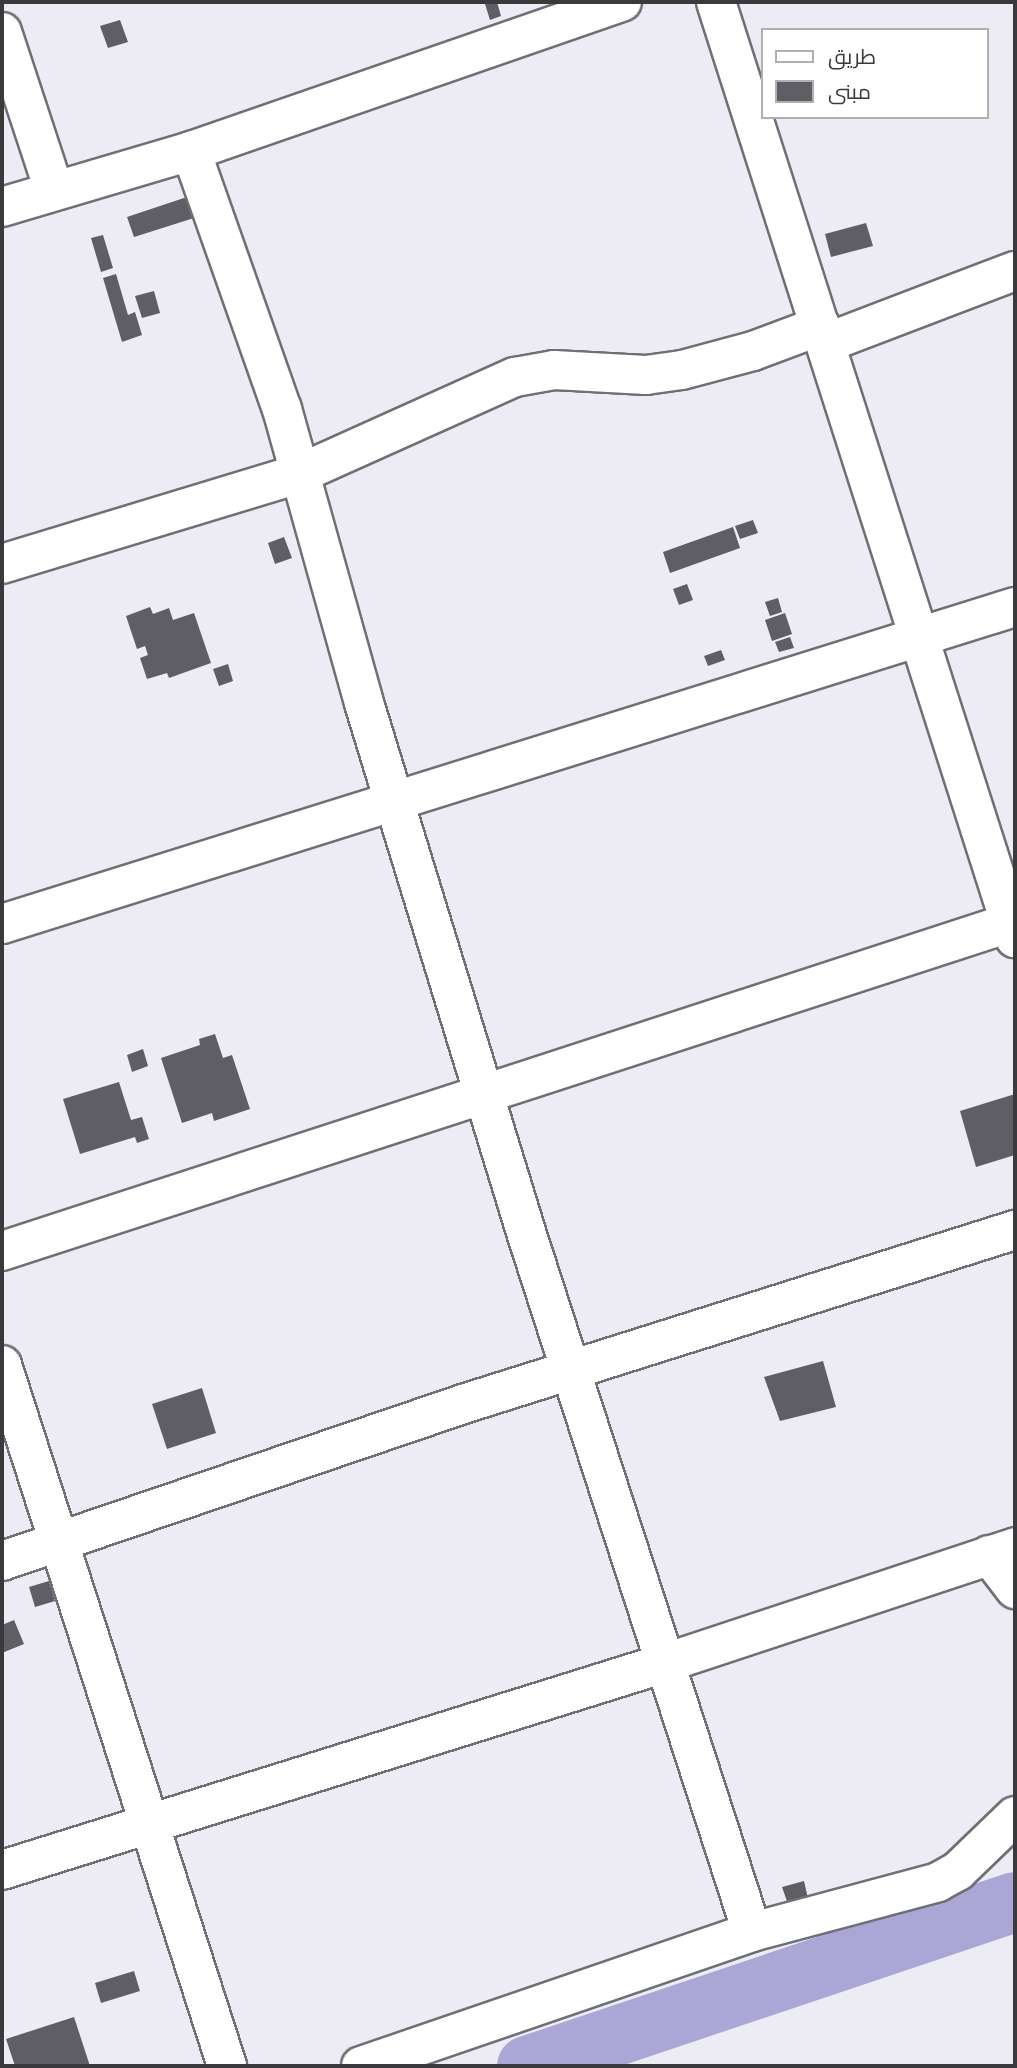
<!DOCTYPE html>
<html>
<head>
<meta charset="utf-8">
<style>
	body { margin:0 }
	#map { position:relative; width:1017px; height:2068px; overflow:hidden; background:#edecf4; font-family:Jost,Cairo,sans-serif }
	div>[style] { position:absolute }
	.river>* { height:60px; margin:-30px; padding:0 30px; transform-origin:30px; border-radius:30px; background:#aaa6d6 }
	.building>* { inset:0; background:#5f5e65 }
	.roads { filter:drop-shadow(2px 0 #6f6f76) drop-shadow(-2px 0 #6f6f76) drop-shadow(0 2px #6f6f76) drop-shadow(0 -2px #6f6f76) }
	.minor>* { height:38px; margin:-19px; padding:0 19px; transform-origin:19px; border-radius:19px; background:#fff }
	span { translate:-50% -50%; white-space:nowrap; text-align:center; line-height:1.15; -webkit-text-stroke:7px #fff; paint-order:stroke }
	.frame { position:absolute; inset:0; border:4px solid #3a3a3d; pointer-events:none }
	.legend { position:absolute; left:761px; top:28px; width:228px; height:91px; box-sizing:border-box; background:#fff; border:2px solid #b0b0b1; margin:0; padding:9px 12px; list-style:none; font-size:21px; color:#3a3a3d }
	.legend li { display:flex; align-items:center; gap:14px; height:35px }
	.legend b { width:35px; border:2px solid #b0b0b1 }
</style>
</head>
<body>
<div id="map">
	<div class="river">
		<i style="left:527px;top:2066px;width:515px;rotate:-18.58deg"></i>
	</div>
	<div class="building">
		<i style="clip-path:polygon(497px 2px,501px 16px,490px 20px,485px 4px)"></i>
		<i style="clip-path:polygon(120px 20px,128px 42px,108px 48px,100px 26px)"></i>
		<i style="clip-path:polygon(187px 197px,194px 218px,134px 237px,127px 217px)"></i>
		<i style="clip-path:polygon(866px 223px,873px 246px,831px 257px,825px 234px)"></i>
		<i style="clip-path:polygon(103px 235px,113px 268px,101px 272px,91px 238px)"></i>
		<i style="clip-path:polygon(116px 274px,128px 315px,135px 312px,142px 335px,122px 342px,103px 278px)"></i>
		<i style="clip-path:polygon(154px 291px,160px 313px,142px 318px,135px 296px)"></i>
		<i style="clip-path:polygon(753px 520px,758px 533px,740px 539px,735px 526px)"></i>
		<i style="clip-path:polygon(733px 527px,740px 548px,670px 573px,663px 552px)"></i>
		<i style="clip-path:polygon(284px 537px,292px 558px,275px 564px,268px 543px)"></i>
		<i style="clip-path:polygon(687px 584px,693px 600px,679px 605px,673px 589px)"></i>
		<i style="clip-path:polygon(778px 598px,782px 612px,770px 616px,765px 602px)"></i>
		<i style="clip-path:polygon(150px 607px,153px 614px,169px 608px,173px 620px,194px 613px,211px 663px,169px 678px,167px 673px,147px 679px,140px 658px,148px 655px,145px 646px,137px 649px,126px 616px)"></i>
		<i style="clip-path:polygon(785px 613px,792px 634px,772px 641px,765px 620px)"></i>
		<i style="clip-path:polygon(790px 637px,794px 648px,779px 652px,775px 642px)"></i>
		<i style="clip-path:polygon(721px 650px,725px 660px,708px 666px,704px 656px)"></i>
		<i style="clip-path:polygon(228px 664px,233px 681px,219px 686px,213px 669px)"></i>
		<i style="clip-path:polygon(215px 1034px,223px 1058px,232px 1055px,250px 1109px,214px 1121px,212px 1113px,182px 1123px,161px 1058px,200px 1045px,199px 1039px)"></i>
		<i style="clip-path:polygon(143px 1049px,148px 1066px,132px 1072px,127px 1055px)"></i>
		<i style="clip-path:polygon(119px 1082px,131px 1120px,142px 1117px,149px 1139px,137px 1143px,135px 1137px,80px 1154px,63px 1099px)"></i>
		<i style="clip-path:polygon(1015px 1094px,1015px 1155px,976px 1167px,960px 1111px)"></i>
		<i style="clip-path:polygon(823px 1361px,836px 1407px,780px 1421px,764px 1377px)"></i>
		<i style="clip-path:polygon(202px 1388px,216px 1433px,167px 1449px,152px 1404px)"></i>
		<i style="clip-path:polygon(49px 1581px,55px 1601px,35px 1607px,29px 1587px)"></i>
		<i style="clip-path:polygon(14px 1620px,24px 1644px,2px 1653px,2px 1625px)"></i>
		<i style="clip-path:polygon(804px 1881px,809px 1903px,789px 1907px,782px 1887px)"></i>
		<i style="clip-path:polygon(134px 1971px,140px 1991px,101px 2003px,95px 1983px)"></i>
		<i style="clip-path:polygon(74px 2017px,90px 2066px,15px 2066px,6px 2039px)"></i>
	</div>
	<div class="roads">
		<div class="minor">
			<i style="left:716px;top:2px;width:983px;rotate:72.28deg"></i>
			<i style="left:2px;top:32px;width:166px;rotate:71.8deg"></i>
			<i style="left:191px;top:151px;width:274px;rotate:70.6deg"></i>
			<i style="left:282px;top:409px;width:305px;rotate:74.4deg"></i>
			<i style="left:364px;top:703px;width:556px;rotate:72.97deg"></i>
			<i style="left:527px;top:1235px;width:732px;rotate:72.11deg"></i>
			<i style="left:2px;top:207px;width:197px;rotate:-16.5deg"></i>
			<i style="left:191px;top:151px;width:456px;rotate:-19.1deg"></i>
			<i style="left:826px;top:343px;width:202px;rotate:-20.9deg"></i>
			<i style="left:2px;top:564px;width:313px;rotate:-16.9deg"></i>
			<i style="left:301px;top:473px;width:235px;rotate:-24.2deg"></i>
			<i style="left:515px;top:377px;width:40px;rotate:-10deg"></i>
			<i style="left:554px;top:370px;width:92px;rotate:3.1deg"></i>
			<i style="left:646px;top:375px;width:36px;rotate:-8deg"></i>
			<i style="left:682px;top:370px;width:73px;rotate:-15deg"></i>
			<i style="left:753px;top:351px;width:72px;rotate:-20.5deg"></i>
			<i style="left:2px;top:924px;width:1061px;rotate:-17.38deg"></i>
			<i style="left:2px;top:1251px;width:1065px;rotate:-18.04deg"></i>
			<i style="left:2px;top:1365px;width:736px;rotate:72.2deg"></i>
			<i style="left:989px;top:1555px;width:43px;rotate:52.6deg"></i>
			<i style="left:2px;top:1561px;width:487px;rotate:-18.8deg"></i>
			<i style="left:463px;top:1404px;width:579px;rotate:-17.5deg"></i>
			<i style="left:2px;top:1870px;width:695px;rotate:-17.34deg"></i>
			<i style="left:665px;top:1663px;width:369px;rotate:-18.3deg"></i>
			<i style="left:361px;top:2066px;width:413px;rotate:-18.9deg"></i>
			<i style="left:752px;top:1932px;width:193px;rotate:-15deg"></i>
			<i style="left:938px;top:1882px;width:23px;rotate:-29deg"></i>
			<i style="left:958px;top:1871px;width:79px;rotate:-44deg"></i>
		</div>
	</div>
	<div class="frame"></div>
	<ul class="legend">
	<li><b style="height:9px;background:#fff"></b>طريق</li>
	<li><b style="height:19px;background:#5f5e65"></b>مبنى</li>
	</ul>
</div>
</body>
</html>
